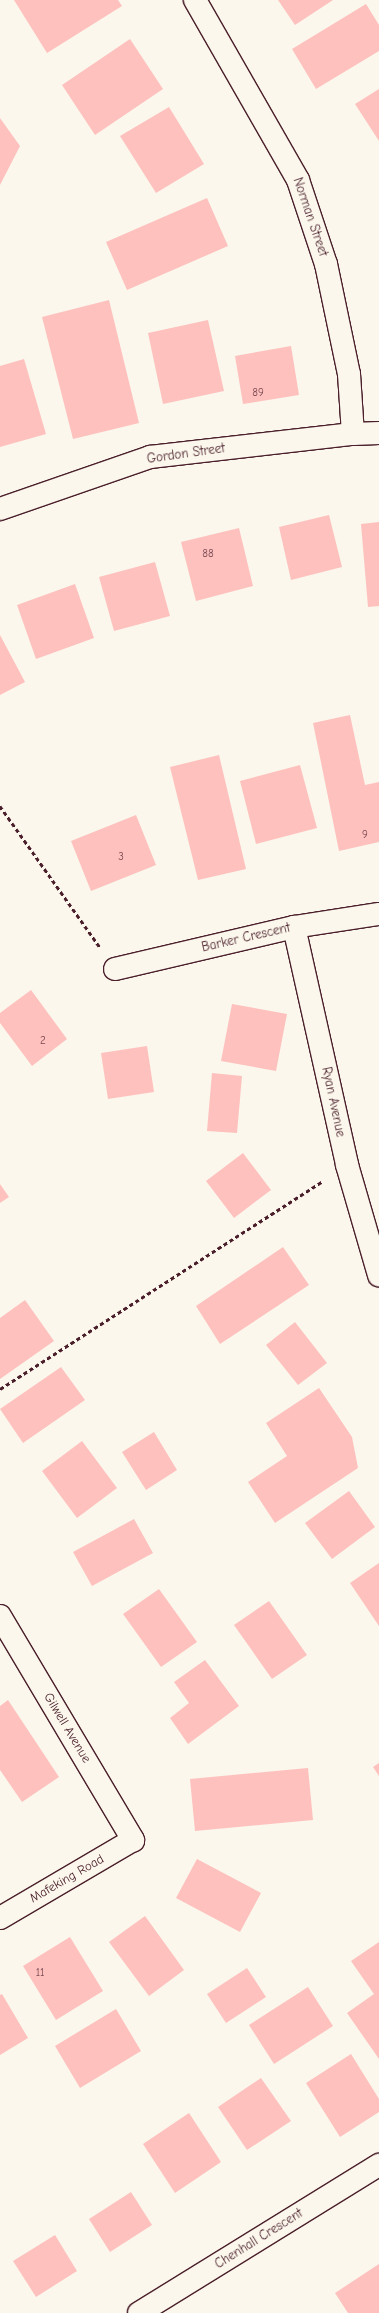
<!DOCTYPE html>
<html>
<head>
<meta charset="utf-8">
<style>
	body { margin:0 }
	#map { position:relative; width:379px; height:2313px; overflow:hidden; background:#fbf7ec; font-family:"Comic Neue",sans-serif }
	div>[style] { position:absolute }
	.building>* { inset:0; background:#fec1be }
	.path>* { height:2.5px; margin-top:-1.25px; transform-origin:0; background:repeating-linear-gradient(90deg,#4a1f2b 0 4px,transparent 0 7px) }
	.roads { filter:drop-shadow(1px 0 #4a1f2b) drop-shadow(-1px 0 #4a1f2b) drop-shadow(0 1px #4a1f2b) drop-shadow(0 -1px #4a1f2b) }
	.minor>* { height:22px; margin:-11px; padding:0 11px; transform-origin:11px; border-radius:11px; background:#fbf7ec }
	span { translate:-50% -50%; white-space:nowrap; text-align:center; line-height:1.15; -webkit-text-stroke:3px #fbf7ec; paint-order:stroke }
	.number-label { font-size:11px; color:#774850 }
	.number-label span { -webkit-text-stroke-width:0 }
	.street-label { font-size:13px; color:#4a1f2b }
</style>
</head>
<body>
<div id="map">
	<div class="building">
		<i style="clip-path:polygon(14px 0,118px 0,122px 6px,47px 53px)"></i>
		<i style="clip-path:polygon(278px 0,333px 0,295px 25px)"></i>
		<i style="clip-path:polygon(366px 4px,379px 25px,379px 51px,316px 89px,292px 49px)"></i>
		<i style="clip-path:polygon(130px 39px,163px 89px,95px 135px,62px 85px)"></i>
		<i style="clip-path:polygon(379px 89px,379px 141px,355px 104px)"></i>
		<i style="clip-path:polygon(169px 107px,204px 164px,156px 193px,120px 136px)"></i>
		<i style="clip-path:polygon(0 118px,20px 146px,0 185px)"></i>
		<i style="clip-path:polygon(207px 198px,228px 246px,127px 290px,106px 242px)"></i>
		<i style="clip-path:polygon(109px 300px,139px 423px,73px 439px,42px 317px)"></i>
		<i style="clip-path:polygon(208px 320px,224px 391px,163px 404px,148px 333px)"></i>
		<i style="clip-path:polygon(291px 346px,299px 395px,243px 404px,235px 356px)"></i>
		<i style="clip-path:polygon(24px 359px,46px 434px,0 447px,0 366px)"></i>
		<i style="clip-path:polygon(329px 515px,342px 567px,291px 580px,279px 527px)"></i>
		<i style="clip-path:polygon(379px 522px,379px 606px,368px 607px,361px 524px)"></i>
		<i style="clip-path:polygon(239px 528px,253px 586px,196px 601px,181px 542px)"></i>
		<i style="clip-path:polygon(155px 562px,170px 616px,114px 631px,99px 577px)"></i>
		<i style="clip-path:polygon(75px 584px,94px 638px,36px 659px,17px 605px)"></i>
		<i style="clip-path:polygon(0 635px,25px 682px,0 695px)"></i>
		<i style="clip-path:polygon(350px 715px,365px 785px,379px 782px,379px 842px,339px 851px,313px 723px)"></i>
		<i style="clip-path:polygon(219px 755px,246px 869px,198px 880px,170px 767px)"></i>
		<i style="clip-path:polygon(300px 765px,317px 828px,256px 844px,240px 781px)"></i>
		<i style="clip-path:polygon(136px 815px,156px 865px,91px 891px,71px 841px)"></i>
		<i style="clip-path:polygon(31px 990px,67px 1039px,32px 1066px,0 1023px,0 1013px)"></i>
		<i style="clip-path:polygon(232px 1004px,287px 1014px,276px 1071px,221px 1061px)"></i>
		<i style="clip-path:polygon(147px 1046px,154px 1092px,108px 1099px,101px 1053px)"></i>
		<i style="clip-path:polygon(212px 1073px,242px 1076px,237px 1133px,207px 1131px)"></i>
		<i style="clip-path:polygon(243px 1153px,271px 1190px,234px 1218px,206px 1181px)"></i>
		<i style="clip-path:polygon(0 1184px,9px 1197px,0 1203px)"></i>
		<i style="clip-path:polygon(283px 1247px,309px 1285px,220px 1344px,196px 1306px)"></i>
		<i style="clip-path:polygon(25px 1300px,54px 1341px,0 1379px,0 1318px)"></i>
		<i style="clip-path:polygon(295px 1322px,327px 1363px,298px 1385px,266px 1345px)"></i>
		<i style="clip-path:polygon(61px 1367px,85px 1400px,23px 1443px,0 1409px)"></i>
		<i style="clip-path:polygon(319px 1388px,352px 1437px,358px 1468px,275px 1523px,248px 1482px,287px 1456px,266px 1423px)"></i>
		<i style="clip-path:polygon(154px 1432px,177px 1470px,146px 1490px,122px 1452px)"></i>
		<i style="clip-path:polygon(82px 1441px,117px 1488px,77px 1518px,42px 1471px)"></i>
		<i style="clip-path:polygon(349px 1491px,375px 1527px,332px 1559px,305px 1523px)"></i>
		<i style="clip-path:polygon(134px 1519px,153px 1553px,92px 1586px,73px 1552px)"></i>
		<i style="clip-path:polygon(379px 1563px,379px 1626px,350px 1583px)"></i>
		<i style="clip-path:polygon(159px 1589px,197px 1642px,161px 1667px,123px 1614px)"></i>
		<i style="clip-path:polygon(269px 1601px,307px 1655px,272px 1679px,234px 1625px)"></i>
		<i style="clip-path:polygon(205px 1660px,239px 1706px,188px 1744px,170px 1718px,189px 1703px,174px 1682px)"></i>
		<i style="clip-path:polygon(8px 1700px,59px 1777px,22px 1802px,0 1770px,0 1706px)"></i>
		<i style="clip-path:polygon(379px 1763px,379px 1776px,373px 1767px)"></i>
		<i style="clip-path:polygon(308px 1768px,313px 1820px,195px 1831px,190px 1779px)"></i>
		<i style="clip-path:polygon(197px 1859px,261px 1893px,240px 1932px,176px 1898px)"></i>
		<i style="clip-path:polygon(145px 1916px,184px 1970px,149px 1996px,109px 1942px)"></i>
		<i style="clip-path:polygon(70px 1937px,103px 1991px,56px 2020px,23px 1966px)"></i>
		<i style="clip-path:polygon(379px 1942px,379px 2059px,347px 2013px,374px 1994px,351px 1961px)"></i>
		<i style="clip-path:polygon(247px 1968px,266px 1997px,226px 2023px,207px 1994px)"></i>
		<i style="clip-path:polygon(308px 1987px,333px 2026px,274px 2064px,249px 2025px)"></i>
		<i style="clip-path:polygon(2px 1994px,28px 2038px,0 2055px,0 1995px)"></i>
		<i style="clip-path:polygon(116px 2009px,141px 2051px,80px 2088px,55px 2046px)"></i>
		<i style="clip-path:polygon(351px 2054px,379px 2099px,379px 2112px,340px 2137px,306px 2083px)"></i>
		<i style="clip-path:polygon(261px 2078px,291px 2121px,247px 2150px,218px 2107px)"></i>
		<i style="clip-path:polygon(189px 2113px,221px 2162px,175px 2193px,143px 2144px)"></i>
		<i style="clip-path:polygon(131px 2192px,152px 2225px,110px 2252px,89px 2219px)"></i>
		<i style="clip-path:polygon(55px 2235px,77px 2271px,36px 2297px,13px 2261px)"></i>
		<i style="clip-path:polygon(379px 2264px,379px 2313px,348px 2313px,335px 2293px)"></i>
	</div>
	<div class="path">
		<i style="left:0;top:806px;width:173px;rotate:54.7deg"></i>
		<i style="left:0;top:1389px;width:384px;rotate:-32.8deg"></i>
	</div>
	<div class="roads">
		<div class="minor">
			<i style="left:195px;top:0;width:207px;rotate:60.2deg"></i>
			<i style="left:298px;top:180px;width:89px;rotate:71.6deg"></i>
			<i style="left:326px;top:264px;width:112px;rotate:78.2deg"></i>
			<i style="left:349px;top:374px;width:60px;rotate:86.2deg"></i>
			<i style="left:0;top:509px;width:159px;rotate:-19.1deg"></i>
			<i style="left:150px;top:457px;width:204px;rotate:-6.5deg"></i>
			<i style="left:353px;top:434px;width:26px;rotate:-2deg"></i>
			<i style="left:294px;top:927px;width:244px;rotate:77.4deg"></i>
			<i style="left:347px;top:1165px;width:115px;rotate:73.8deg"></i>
			<i style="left:115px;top:969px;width:184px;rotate:-13.2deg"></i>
			<i style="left:294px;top:927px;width:86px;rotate:-8.7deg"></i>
			<i style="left:0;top:1616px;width:261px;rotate:59.3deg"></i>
			<i style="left:133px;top:1840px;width:154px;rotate:149.6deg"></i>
			<i style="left:139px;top:2313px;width:282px;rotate:-31.7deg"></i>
		</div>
	</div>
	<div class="number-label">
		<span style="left:258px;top:393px">89</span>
		<span style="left:208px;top:554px">88</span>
		<span style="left:365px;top:835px">9</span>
		<span style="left:121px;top:857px">3</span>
		<span style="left:43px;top:1041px">2</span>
		<span style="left:40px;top:1973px">11</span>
	</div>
	<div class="street-label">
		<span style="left:310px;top:217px;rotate:71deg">Norman Street</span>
		<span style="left:186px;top:454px;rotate:-8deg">Gordon Street</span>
		<span style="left:246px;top:938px;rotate:-13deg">Barker Crescent</span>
		<span style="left:333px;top:1102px;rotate:78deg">Ryan Avenue</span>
		<span style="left:67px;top:1728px;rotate:59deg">Gilwell Avenue</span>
		<span style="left:67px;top:1879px;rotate:-30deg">Mafeking Road</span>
		<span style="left:259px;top:2239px;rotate:-32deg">Chenhall Crescent</span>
	</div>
</div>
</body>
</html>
